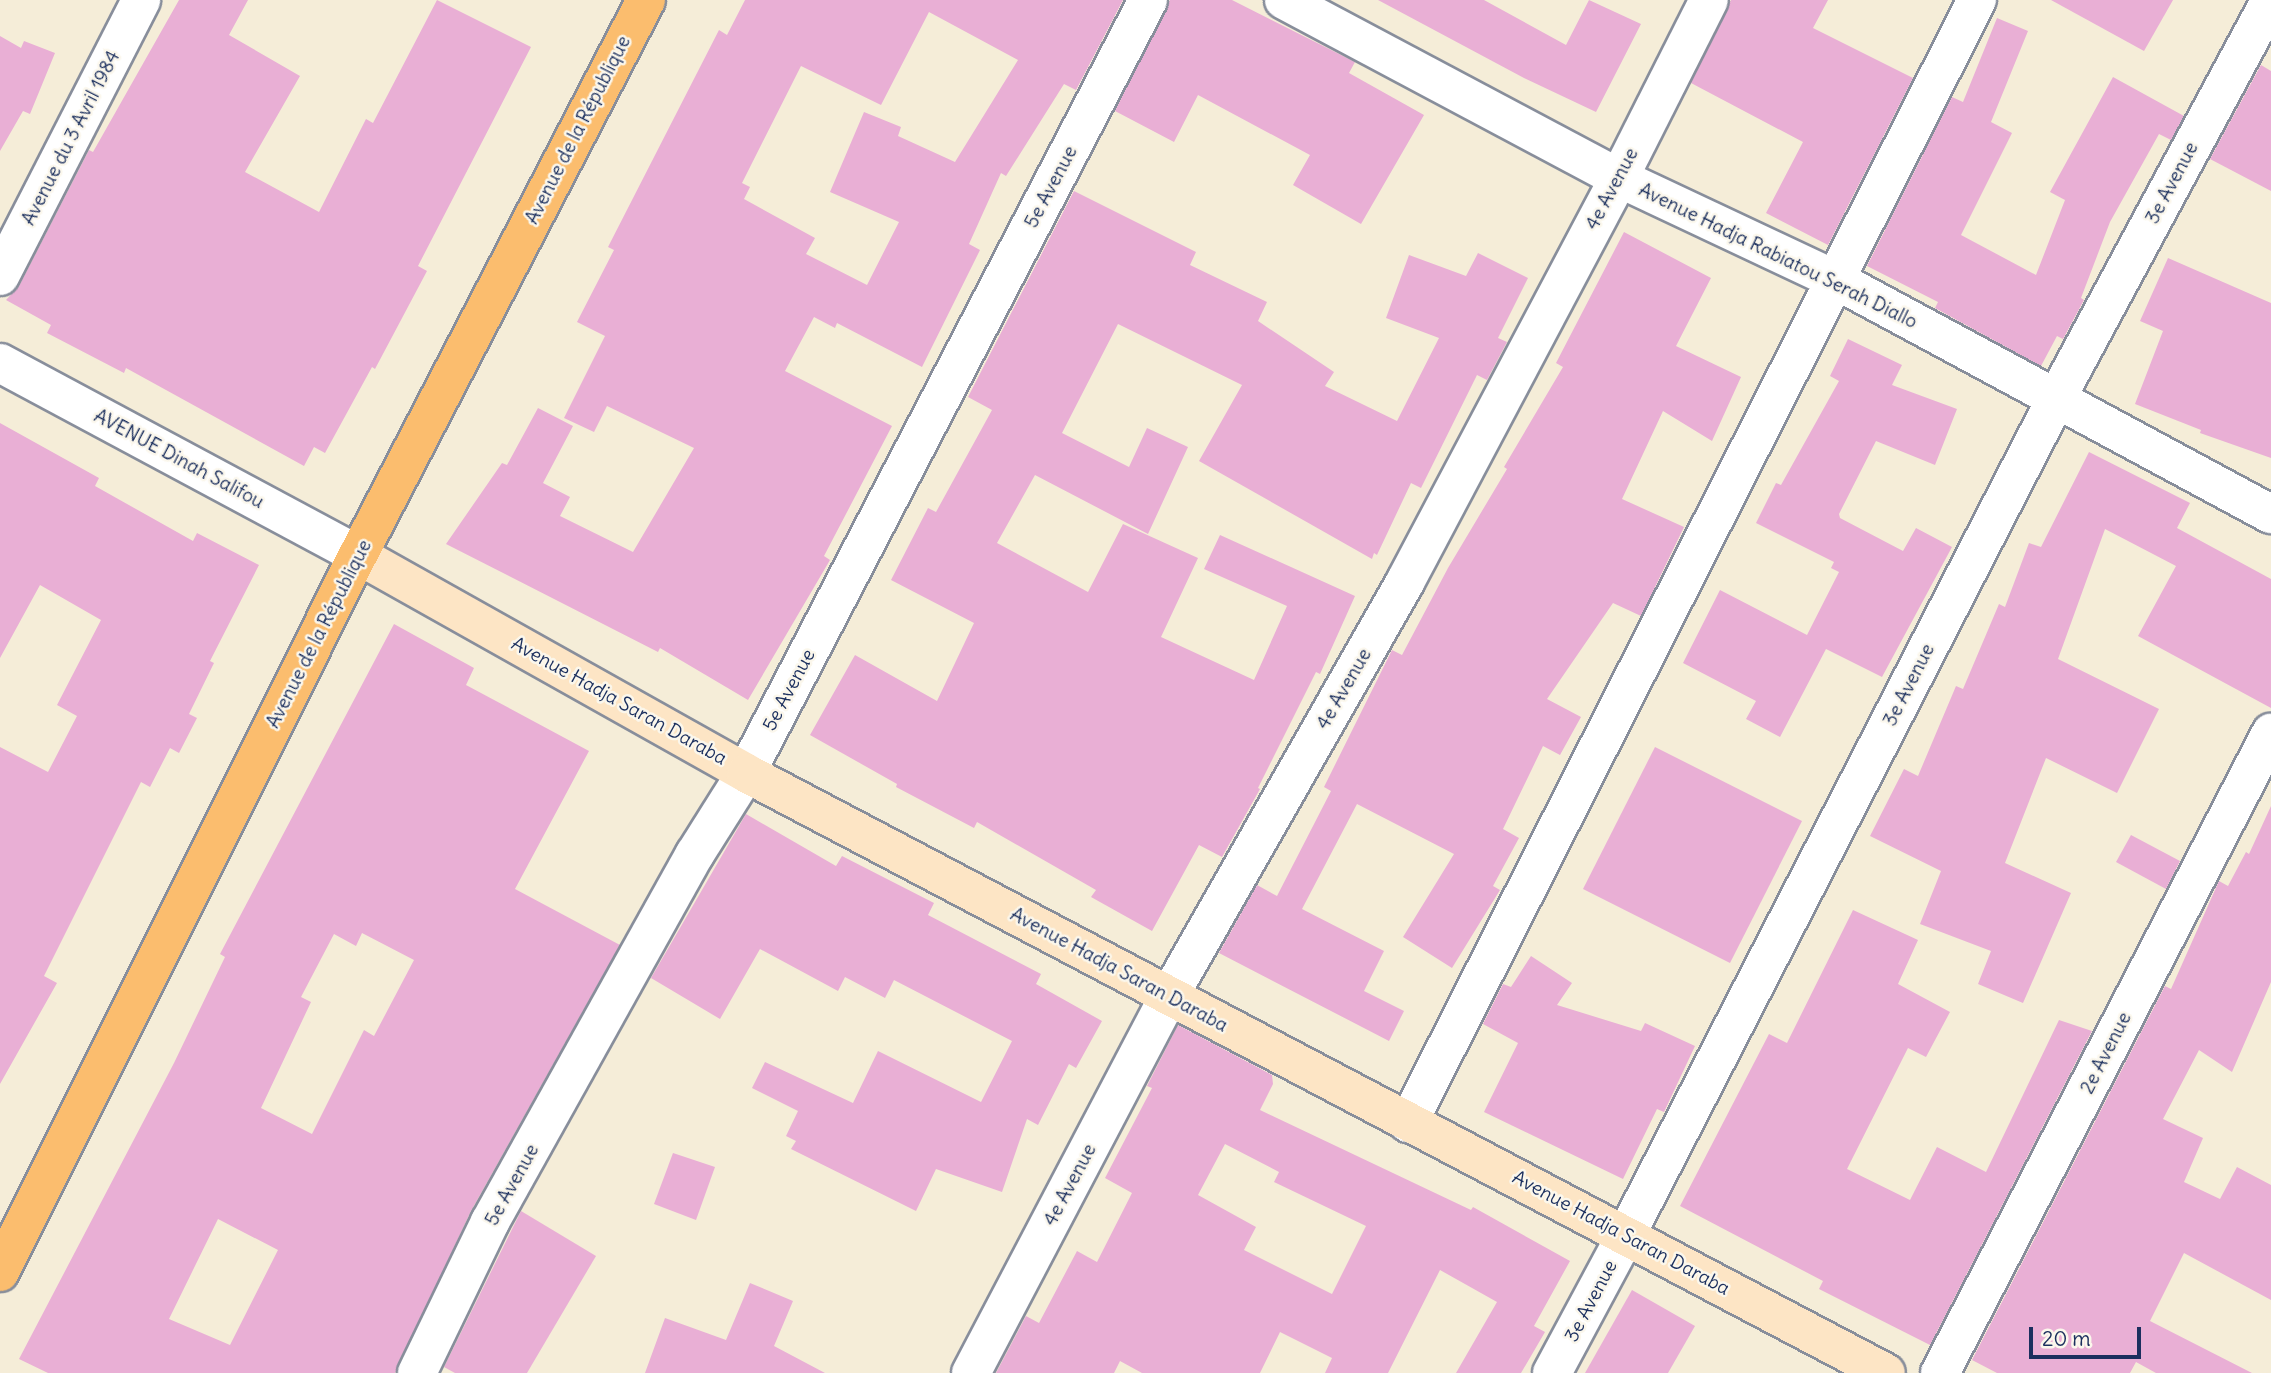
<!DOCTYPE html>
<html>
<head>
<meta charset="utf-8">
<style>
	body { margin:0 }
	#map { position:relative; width:2271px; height:1373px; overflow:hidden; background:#f5edd8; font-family:Delius,sans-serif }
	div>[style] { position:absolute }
	.building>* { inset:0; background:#e9afd5 }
	.roads { filter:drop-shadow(2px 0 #888e9b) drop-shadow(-2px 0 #888e9b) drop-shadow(0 2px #888e9b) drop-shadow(0 -2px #888e9b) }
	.street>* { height:38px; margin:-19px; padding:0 19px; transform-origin:19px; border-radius:19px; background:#fff }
	.secondary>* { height:38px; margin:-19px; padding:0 19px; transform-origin:19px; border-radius:19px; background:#fde5c5 }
	.primary>* { height:38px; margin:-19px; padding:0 19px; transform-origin:19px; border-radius:19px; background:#fbbd6e }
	span { translate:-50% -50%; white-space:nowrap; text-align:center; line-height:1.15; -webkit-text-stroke:5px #fbf7ec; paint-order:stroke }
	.street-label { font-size:19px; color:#1b2f5e }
	.scale { position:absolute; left:2029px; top:1327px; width:112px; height:32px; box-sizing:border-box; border:4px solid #1b2f5e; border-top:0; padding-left:9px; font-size:21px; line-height:24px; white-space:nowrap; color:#1b2f5e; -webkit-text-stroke:5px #fbf7ec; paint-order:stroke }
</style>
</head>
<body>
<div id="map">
	<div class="building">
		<i style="clip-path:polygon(179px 0,248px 0,229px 35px,300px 76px,245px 172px,319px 212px,366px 119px,373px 123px,437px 0,531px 47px,418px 266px,427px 271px,375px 369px,372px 367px,325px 453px,314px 447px,304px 466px,126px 368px,124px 373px,47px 333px,51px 325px,6px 300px,19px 286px,89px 150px,93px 152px)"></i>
		<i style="clip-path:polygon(evenodd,745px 0,1123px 0,1076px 90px,1064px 84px,1006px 176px,1001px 173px,969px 244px,980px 250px,922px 367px,837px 323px,835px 328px,814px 317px,785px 371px,892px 426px,824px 556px,830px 560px,748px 700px,660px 648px,658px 652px,446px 544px,502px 463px,507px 465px,538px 408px,573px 426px,543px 483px,570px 497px,560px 516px,633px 552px,694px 448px,607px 406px,594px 432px,564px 418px,605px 336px,577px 322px,614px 250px,608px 247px,719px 30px,727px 35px,745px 0,929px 12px,1018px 60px,955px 162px,898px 136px,901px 127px,864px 112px,830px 192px,899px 222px,867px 285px,806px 254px,815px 238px,744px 199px,750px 187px,742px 183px,801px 66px,881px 105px,929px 12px)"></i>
		<i style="clip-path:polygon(1170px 0,1232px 0,1355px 62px,1349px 73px,1424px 115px,1361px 224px,1293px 185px,1310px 155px,1198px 95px,1174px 142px,1115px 111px)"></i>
		<i style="clip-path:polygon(1378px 0,1484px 0,1566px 45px,1589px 0,1641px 24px,1596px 112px,1524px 78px)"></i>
		<i style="clip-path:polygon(1731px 0,1828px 0,1813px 28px,1913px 78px,1828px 245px,1766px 213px,1803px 142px,1691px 83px)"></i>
		<i style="clip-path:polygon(2051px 0,2173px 0,2144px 51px)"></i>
		<i style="clip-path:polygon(1997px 18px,2028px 31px,1991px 122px,2012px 133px,1961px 235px,2036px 275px,2065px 200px,2050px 192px,2113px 77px,2184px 116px,2171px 140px,2159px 134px,2110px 222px,2081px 298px,2084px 300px,2063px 339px,2057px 336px,2041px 366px,1935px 308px,1938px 302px,1867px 266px,1952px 97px,1963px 102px)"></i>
		<i style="clip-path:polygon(0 36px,21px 48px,24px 41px,55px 53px,30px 114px,23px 111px,0 151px)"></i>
		<i style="clip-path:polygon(2261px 65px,2271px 71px,2271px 191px,2210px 159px)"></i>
		<i style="clip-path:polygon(1074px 191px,1196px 252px,1190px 265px,1267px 302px,1258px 321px,1334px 372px,1325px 386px,1397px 421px,1439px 338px,1386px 318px,1409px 255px,1466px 276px,1478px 253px,1528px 278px,1498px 338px,1507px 342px,1487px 380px,1477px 375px,1421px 488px,1411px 483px,1377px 555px,1374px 553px,1372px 559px,1199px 461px,1242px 385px,1118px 324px,1062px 433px,1129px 467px,1147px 428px,1188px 447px,1148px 534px,1035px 475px,997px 543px,1088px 592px,1123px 524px,1198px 558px,1161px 637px,1254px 680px,1287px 606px,1204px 569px,1220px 535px,1355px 596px,1320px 674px,1316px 672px,1258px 788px,1260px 789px,1222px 857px,1199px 845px,1152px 931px,1091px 897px,1096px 890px,977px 822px,974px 828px,896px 787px,897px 784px,810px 735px,855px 655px,937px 701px,974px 623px,891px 580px,928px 508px,936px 512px,992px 410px,968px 397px)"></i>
		<i style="clip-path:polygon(1624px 232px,1711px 278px,1676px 346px,1741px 377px,1712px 441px,1663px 411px,1622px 499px,1684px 527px,1641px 616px,1613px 603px,1547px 699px,1581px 717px,1560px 755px,1543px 746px,1503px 829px,1519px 838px,1493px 886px,1500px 890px,1452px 968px,1403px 937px,1454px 854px,1357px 804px,1302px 909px,1384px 951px,1364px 991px,1404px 1011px,1389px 1041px,1219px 953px,1257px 885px,1277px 896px,1331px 791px,1324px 787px,1392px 650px,1402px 655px,1448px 568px,1507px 469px,1504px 467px,1563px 367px,1556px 363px)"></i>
		<i style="clip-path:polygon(2168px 258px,2271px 303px,2271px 458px,2200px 433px,2201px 430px,2135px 404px,2163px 331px,2140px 321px)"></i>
		<i style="clip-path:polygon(1848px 339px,1902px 365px,1892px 385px,1957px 409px,1935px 465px,1876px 441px,1839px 514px,1840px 518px,1903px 551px,1916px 528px,1952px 547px,1882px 677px,1826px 649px,1780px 737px,1746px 719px,1756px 701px,1683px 663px,1720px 590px,1807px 635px,1839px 572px,1831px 568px,1834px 562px,1756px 523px,1776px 483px,1781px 485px,1839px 381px,1830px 376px)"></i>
		<i style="clip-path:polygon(0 423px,99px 478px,95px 486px,193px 541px,197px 533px,259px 565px,210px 661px,214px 663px,189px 714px,197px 718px,179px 753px,170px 748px,150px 787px,141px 782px,44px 976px,57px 983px,0 1084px,0 747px,48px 772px,77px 716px,57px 705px,101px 620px,40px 585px,0 658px)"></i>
		<i style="clip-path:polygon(2089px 452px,2190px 503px,2177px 528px,2271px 579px,2271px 708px,2138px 636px,2176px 566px,2105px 529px,2058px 659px,2159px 709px,2117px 793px,2046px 758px,2005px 863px,2071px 893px,2023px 1003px,1978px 984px,1991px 951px,1920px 924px,1941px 871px,1870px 836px,1904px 769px,1918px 776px,1956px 686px,1963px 689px,1999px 604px,2005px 607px,2029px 543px,2041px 547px)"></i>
		<i style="clip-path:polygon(evenodd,394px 624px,474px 668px,466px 685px,589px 751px,515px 889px,620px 945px,471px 1211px,395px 1373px,48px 1373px,19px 1359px,174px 1063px,225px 957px,220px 954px,394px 624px,362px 933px,414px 960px,374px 1036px,364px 1030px,312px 1134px,261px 1108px,311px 1002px,301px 997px,334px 934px,356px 946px,362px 933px,394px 624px,218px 1219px,278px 1250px,230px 1345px,169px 1319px,218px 1219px)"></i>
		<i style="clip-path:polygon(1655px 747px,1802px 821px,1730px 963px,1583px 889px)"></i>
		<i style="clip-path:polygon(2271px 806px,2271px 982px,2232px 1072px,2199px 1050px,2163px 1119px,2203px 1138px,2184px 1182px,2220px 1199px,2237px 1167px,2271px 1185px,2271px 1300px,2184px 1253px,2150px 1321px,2252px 1373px,2156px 1373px,2136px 1362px,2130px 1373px,1997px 1373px,1972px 1360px,2165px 986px,2171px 989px,2219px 881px,2228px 886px,2246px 852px,2249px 854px)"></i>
		<i style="clip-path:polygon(746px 814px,836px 866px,842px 856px,934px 903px,928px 915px,1041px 974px,1036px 984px,1102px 1021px,1076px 1068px,1069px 1064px,1038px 1125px,1027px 1119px,1002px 1192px,936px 1169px,916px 1211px,791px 1149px,796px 1141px,786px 1136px,798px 1111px,752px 1088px,765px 1062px,853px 1103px,878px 1051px,981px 1102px,1012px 1041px,894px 980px,885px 998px,845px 977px,838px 991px,760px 949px,720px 1019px,651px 978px)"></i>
		<i style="clip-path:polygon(2131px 835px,2180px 861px,2166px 889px,2116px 862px)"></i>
		<i style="clip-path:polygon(1853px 910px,1918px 940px,1898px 984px,1950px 1012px,1926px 1057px,1908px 1048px,1847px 1169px,1910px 1200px,1937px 1147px,1986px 1172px,2059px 1020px,2092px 1031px,1930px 1345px,1819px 1289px,1823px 1281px,1680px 1206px,1769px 1034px,1787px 1043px)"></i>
		<i style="clip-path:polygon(1531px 956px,1572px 983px,1557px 1005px,1641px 1031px,1645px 1023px,1695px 1046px,1664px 1112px,1657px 1109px,1623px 1179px,1484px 1112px,1518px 1043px,1483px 1024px,1503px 984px,1511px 987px)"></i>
		<i style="clip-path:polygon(evenodd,1178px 1025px,1272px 1075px,1273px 1084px,1260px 1110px,1471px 1210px,1473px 1207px,1570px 1261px,1534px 1326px,1545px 1332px,1521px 1373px,1456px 1373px,1497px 1302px,1440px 1270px,1388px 1373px,1325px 1373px,1332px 1358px,1280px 1332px,1260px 1373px,1142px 1373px,1120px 1361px,1114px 1373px,996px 1373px,1026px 1316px,1039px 1323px,1077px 1251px,1097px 1262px,1132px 1193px,1105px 1178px,1152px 1088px,1147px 1086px,1178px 1025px,1225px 1144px,1279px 1172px,1274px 1182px,1366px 1226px,1332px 1294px,1244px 1250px,1256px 1227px,1198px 1195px,1225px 1144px)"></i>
		<i style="clip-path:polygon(673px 1153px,715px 1167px,696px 1220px,654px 1204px)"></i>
		<i style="clip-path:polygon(521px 1211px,596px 1256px,527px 1373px,455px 1373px,444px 1367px)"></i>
		<i style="clip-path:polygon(750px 1283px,793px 1301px,774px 1346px,825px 1373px,645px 1373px,665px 1318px,726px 1340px)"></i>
		<i style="clip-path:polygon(1632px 1290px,1695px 1326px,1668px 1373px,1585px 1373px)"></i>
	</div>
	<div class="roads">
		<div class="street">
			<i style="left:1284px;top:0;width:379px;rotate:28deg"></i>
			<i style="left:1619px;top:178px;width:240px;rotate:25.2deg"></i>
			<i style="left:1836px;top:280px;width:494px;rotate:28.3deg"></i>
			<i style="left:0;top:276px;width:310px;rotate:-62.9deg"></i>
			<i style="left:0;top:363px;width:406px;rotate:28.2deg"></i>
			<i style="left:1408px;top:1123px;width:1259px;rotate:-63.13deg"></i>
			<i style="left:417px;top:1373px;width:168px;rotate:-64.2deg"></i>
			<i style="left:490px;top:1222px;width:421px;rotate:-60.9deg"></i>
			<i style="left:695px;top:854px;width:96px;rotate:-57.8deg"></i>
			<i style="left:746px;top:773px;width:871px;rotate:-62.52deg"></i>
			<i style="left:971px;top:1373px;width:426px;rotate:-62.3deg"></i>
			<i style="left:1169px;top:996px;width:477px;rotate:-60.3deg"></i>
			<i style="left:1405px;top:582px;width:457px;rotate:-62.1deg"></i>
			<i style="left:1619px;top:178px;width:199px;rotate:-63.2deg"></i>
			<i style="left:1552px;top:1373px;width:157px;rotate:-61.8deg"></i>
			<i style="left:1626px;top:1235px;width:942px;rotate:-62.78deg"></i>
			<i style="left:2057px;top:397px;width:451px;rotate:-61.7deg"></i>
			<i style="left:1940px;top:1373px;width:721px;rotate:-62.65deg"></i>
		</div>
		<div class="secondary">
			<i style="left:358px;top:555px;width:445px;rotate:29.3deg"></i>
			<i style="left:746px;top:773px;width:1288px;rotate:27.76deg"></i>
		</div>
		<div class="primary">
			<i style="left:0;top:1272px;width:801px;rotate:-63.47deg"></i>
			<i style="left:358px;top:555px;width:625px;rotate:-62.57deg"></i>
		</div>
	</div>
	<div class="street-label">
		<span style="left:578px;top:130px;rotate:-63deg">Avenue de la République</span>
		<span style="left:71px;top:138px;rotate:-63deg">Avenue du 3 Avril 1984</span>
		<span style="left:2172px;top:183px;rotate:-62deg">3e Avenue</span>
		<span style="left:1051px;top:187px;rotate:-62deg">5e Avenue</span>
		<span style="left:1612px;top:189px;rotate:-62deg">4e Avenue</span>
		<span style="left:1778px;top:256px;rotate:26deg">Avenue Hadja Rabiatou Serah Diallo</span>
		<span style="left:179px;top:459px;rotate:28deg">AVENUE Dinah Salifou</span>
		<span style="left:319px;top:634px;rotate:-63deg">Avenue de la République</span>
		<span style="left:1909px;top:685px;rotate:-63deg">3e Avenue</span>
		<span style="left:1344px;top:689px;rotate:-60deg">4e Avenue</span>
		<span style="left:789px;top:690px;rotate:-62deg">5e Avenue</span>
		<span style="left:619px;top:701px;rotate:29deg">Avenue Hadja Saran Daraba</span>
		<span style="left:1119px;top:970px;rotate:28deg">Avenue Hadja Saran Daraba</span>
		<span style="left:2106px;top:1053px;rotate:-63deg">2e Avenue</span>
		<span style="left:512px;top:1185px;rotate:-61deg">5e Avenue</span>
		<span style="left:1070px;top:1185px;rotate:-62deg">4e Avenue</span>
		<span style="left:1621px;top:1233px;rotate:28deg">Avenue Hadja Saran Daraba</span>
		<span style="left:1591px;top:1301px;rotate:-62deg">3e Avenue</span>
	</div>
	<div class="scale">20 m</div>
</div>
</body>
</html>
